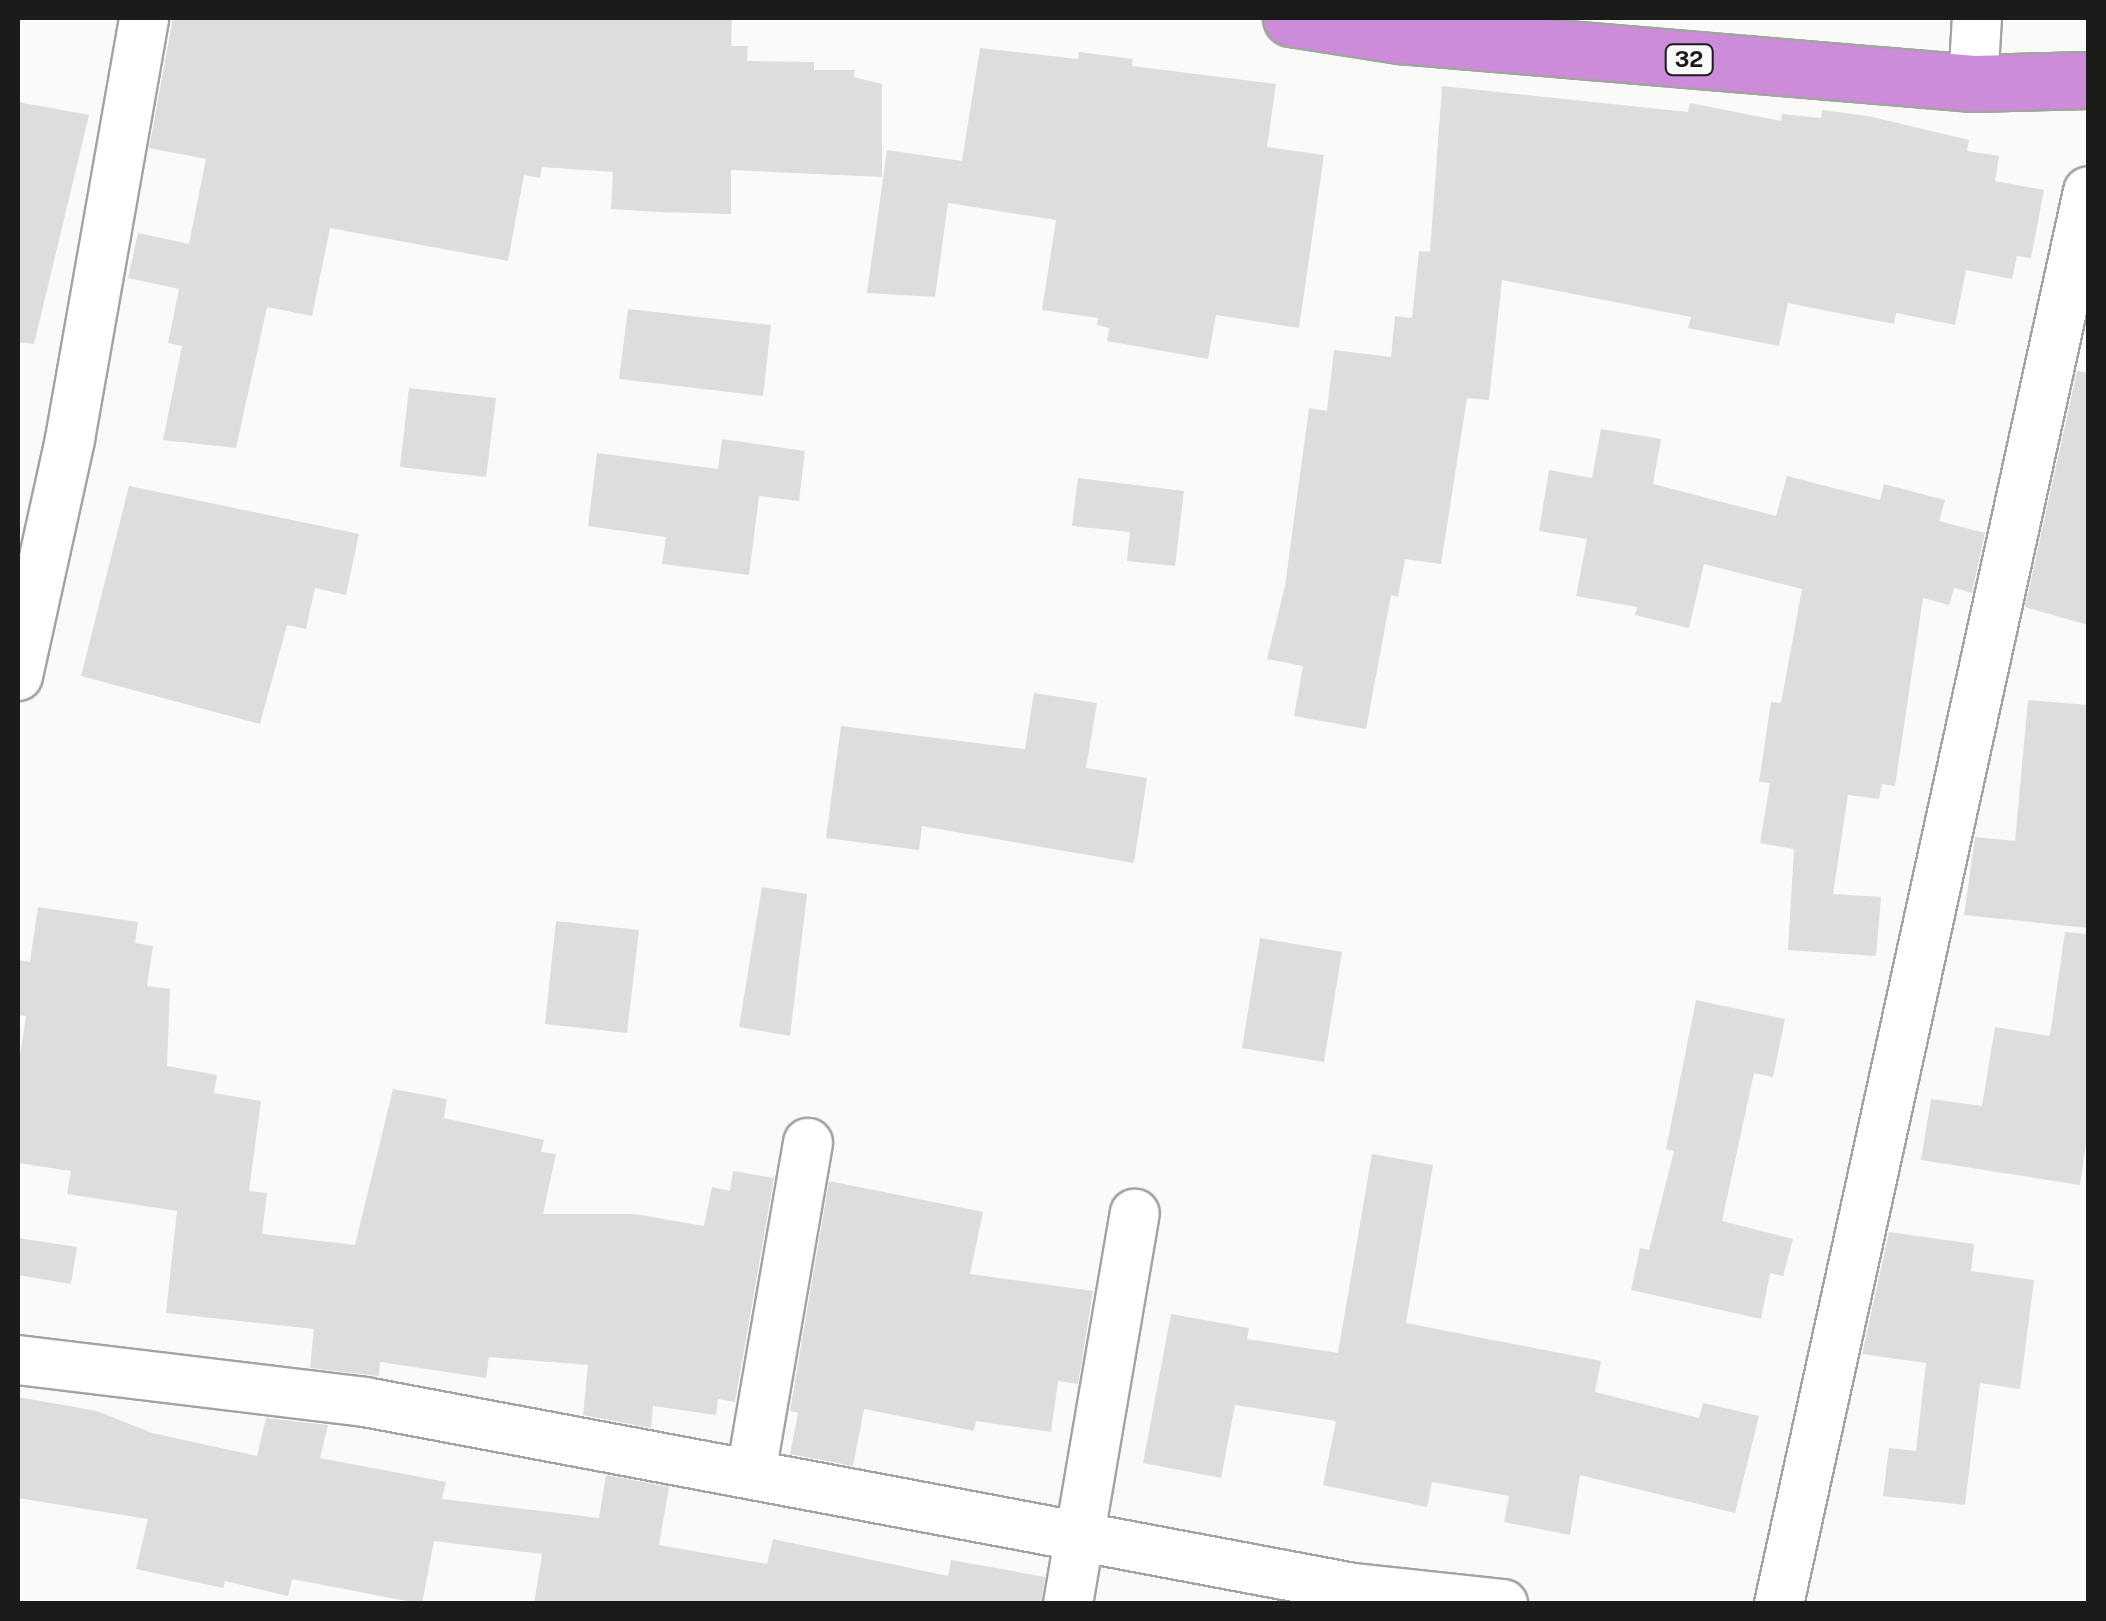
<!DOCTYPE html>
<html>
<head>
<meta charset="utf-8">
<style>
	body { margin:0 }
	#map { position:relative; width:2106px; height:1621px; overflow:hidden; background:#fafbf8; font-family:"Public Sans",sans-serif }
	div>[style] { position:absolute }
	.building>* { inset:0; background:#dddddb }
	.roads { filter:drop-shadow(2px 0 #a3a3a1) drop-shadow(-2px 0 #a3a3a1) drop-shadow(0 2px #a3a3a1) drop-shadow(0 -2px #a3a3a1) }
	.minor>* { height:48px; margin:-24px; padding:0 24px; transform-origin:24px; border-radius:24px; background:#fff }
	.highway>* { height:55px; margin:-27.5px; padding:0 27.5px; transform-origin:27.5px; border-radius:27.5px; background:#cc8cd9 }
	span { translate:-50% -50%; white-space:nowrap; text-align:center; line-height:1.15; -webkit-text-stroke:8px #fafbf8; paint-order:stroke }
	.shield-label span { padding:2px 8px; background:#fafbf8; border:2px solid; border-radius:8px; -webkit-text-stroke-width:0 }
	.shield-label { font-size:22px; color:#1b1b1a; font-weight:700 }
	.frame { position:absolute; inset:0; border:20px solid #1b1b1a; pointer-events:none }
</style>
</head>
<body>
<div id="map">
	<div class="building">
		<i style="clip-path:polygon(173px 18px,732px 18px,731px 46px,748px 46px,747px 61px,814px 62px,814px 70px,855px 70px,854px 77px,882px 84px,882px 177px,731px 170px,731px 214px,660px 212px,611px 209px,613px 172px,542px 167px,540px 178px,524px 175px,508px 261px,330px 228px,312px 316px,267px 307px,236px 448px,163px 440px,182px 346px,168px 343px,179px 289px,128px 278px,138px 233px,189px 244px,206px 159px,149px 148px)"></i>
		<i style="clip-path:polygon(980px 48px,1078px 59px,1079px 52px,1133px 59px,1132px 66px,1276px 84px,1267px 147px,1324px 155px,1299px 328px,1216px 315px,1208px 359px,1107px 341px,1109px 328px,1097px 325px,1098px 318px,1042px 310px,1056px 220px,948px 203px,935px 297px,867px 293px,887px 150px,962px 161px)"></i>
		<i style="clip-path:polygon(1442px 86px,1688px 112px,1690px 103px,1781px 121px,1782px 114px,1821px 118px,1822px 110px,1868px 116px,1969px 140px,1967px 151px,1999px 156px,1995px 181px,2044px 190px,2031px 258px,2017px 256px,2012px 279px,1966px 270px,1955px 325px,1896px 313px,1894px 324px,1788px 303px,1779px 346px,1688px 328px,1691px 317px,1502px 280px,1489px 400px,1467px 398px,1441px 564px,1405px 559px,1398px 597px,1391px 595px,1366px 729px,1294px 716px,1303px 666px,1267px 659px,1285px 586px,1309px 408px,1327px 411px,1334px 350px,1391px 357px,1395px 316px,1412px 318px,1419px 251px,1430px 252px)"></i>
		<i style="clip-path:polygon(18px 102px,89px 115px,34px 344px,18px 342px)"></i>
		<i style="clip-path:polygon(628px 309px,771px 325px,763px 396px,619px 379px)"></i>
		<i style="clip-path:polygon(2077px 371px,2088px 373px,2088px 625px,2025px 607px)"></i>
		<i style="clip-path:polygon(409px 388px,496px 398px,486px 477px,400px 467px)"></i>
		<i style="clip-path:polygon(1601px 429px,1661px 439px,1653px 484px,1776px 516px,1787px 476px,1880px 500px,1884px 484px,1945px 500px,1939px 521px,1985px 533px,1972px 593px,1954px 588px,1949px 605px,1923px 598px,1895px 786px,1882px 784px,1879px 799px,1848px 795px,1833px 894px,1881px 897px,1876px 956px,1788px 950px,1794px 849px,1760px 843px,1770px 783px,1759px 782px,1771px 702px,1781px 703px,1802px 589px,1704px 564px,1689px 628px,1635px 615px,1637px 607px,1576px 596px,1587px 539px,1539px 531px,1549px 470px,1592px 478px)"></i>
		<i style="clip-path:polygon(722px 439px,805px 451px,799px 501px,759px 496px,749px 575px,662px 564px,666px 537px,588px 526px,597px 453px,718px 469px)"></i>
		<i style="clip-path:polygon(1078px 478px,1184px 491px,1175px 566px,1127px 561px,1130px 532px,1072px 526px)"></i>
		<i style="clip-path:polygon(129px 486px,359px 534px,346px 595px,315px 588px,306px 629px,287px 625px,260px 724px,81px 676px)"></i>
		<i style="clip-path:polygon(1034px 693px,1097px 703px,1086px 768px,1147px 778px,1134px 863px,922px 826px,919px 850px,826px 838px,841px 726px,1025px 749px)"></i>
		<i style="clip-path:polygon(2028px 700px,2088px 705px,2088px 928px,1964px 915px,1975px 837px,2015px 841px)"></i>
		<i style="clip-path:polygon(762px 887px,807px 894px,790px 1036px,739px 1027px)"></i>
		<i style="clip-path:polygon(38px 907px,138px 922px,135px 943px,153px 946px,147px 986px,170px 989px,167px 1066px,217px 1075px,214px 1093px,261px 1101px,249px 1191px,267px 1193px,262px 1234px,355px 1245px,393px 1089px,447px 1099px,444px 1118px,544px 1140px,541px 1152px,556px 1154px,543px 1214px,635px 1214px,704px 1226px,712px 1187px,730px 1191px,733px 1171px,774px 1178px,735px 1402px,718px 1399px,716px 1415px,653px 1406px,651px 1428px,583px 1415px,588px 1365px,489px 1357px,486px 1378px,380px 1362px,379px 1376px,310px 1368px,314px 1329px,166px 1313px,177px 1211px,67px 1194px,71px 1171px,18px 1163px,18px 1068px,26px 1016px,18px 1015px,18px 960px,30px 962px)"></i>
		<i style="clip-path:polygon(556px 921px,639px 930px,627px 1033px,545px 1024px)"></i>
		<i style="clip-path:polygon(2065px 932px,2088px 934px,2088px 1130px,2080px 1185px,1921px 1160px,1931px 1099px,1982px 1106px,1995px 1027px,2050px 1036px)"></i>
		<i style="clip-path:polygon(1260px 938px,1342px 952px,1324px 1062px,1242px 1048px)"></i>
		<i style="clip-path:polygon(1696px 1000px,1785px 1019px,1773px 1077px,1754px 1073px,1722px 1221px,1793px 1239px,1783px 1276px,1770px 1273px,1761px 1319px,1631px 1290px,1640px 1248px,1649px 1250px,1674px 1151px,1666px 1149px)"></i>
		<i style="clip-path:polygon(1372px 1154px,1433px 1165px,1406px 1323px,1601px 1361px,1595px 1392px,1699px 1418px,1703px 1403px,1759px 1416px,1735px 1513px,1580px 1475px,1570px 1535px,1504px 1522px,1509px 1496px,1432px 1482px,1427px 1507px,1323px 1485px,1336px 1421px,1235px 1405px,1221px 1478px,1143px 1463px,1171px 1314px,1249px 1328px,1247px 1339px,1338px 1353px)"></i>
		<i style="clip-path:polygon(829px 1181px,983px 1212px,970px 1274px,1093px 1291px,1078px 1384px,1058px 1381px,1051px 1432px,976px 1421px,974px 1431px,864px 1409px,853px 1466px,790px 1454px,798px 1413px,790px 1411px)"></i>
		<i style="clip-path:polygon(1889px 1232px,1974px 1244px,1971px 1271px,2034px 1280px,2020px 1389px,1980px 1383px,1965px 1505px,1883px 1496px,1889px 1448px,1916px 1451px,1926px 1363px,1862px 1354px)"></i>
		<i style="clip-path:polygon(18px 1238px,77px 1247px,71px 1284px,18px 1275px)"></i>
		<i style="clip-path:polygon(18px 1397px,97px 1411px,152px 1433px,257px 1456px,266px 1418px,328px 1425px,320px 1458px,446px 1482px,442px 1499px,599px 1518px,606px 1475px,669px 1487px,659px 1545px,767px 1564px,773px 1539px,948px 1576px,951px 1560px,1045px 1577px,1041px 1604px,534px 1604px,542px 1554px,434px 1541px,422px 1604px,292px 1579px,288px 1596px,225px 1581px,223px 1588px,136px 1569px,148px 1519px,18px 1498px)"></i>
	</div>
	<div class="roads">
		<div class="minor">
			<i style="left:1973px;top:83px;width:65px;rotate:-86.5deg"></i>
			<i style="left:18px;top:676px;width:243px;rotate:-77.6deg"></i>
			<i style="left:70px;top:439px;width:427px;rotate:-80deg"></i>
			<i style="left:18px;top:1360px;width:350px;rotate:6.9deg"></i>
			<i style="left:365px;top:1402px;width:1005px;rotate:10.66deg"></i>
			<i style="left:1353px;top:1588px;width:151px;rotate:6.1deg"></i>
			<i style="left:751px;top:1473px;width:335px;rotate:-80.2deg"></i>
			<i style="left:1068px;top:1604px;width:396px;rotate:-80.3deg"></i>
			<i style="left:1779px;top:1604px;width:1446px;rotate:-77.66deg"></i>
		</div>
		<div class="highway">
			<i style="left:1291px;top:18px;width:110px;rotate:8.9deg"></i>
			<i style="left:1400px;top:35px;width:575px;rotate:4.79deg"></i>
			<i style="left:1973px;top:83px;width:115px;rotate:-1.5deg"></i>
		</div>
	</div>
	<div class="shield-label">
		<span style="left:1689px;top:60px">32</span>
	</div>
	<div class="frame"></div>
</div>
</body>
</html>
